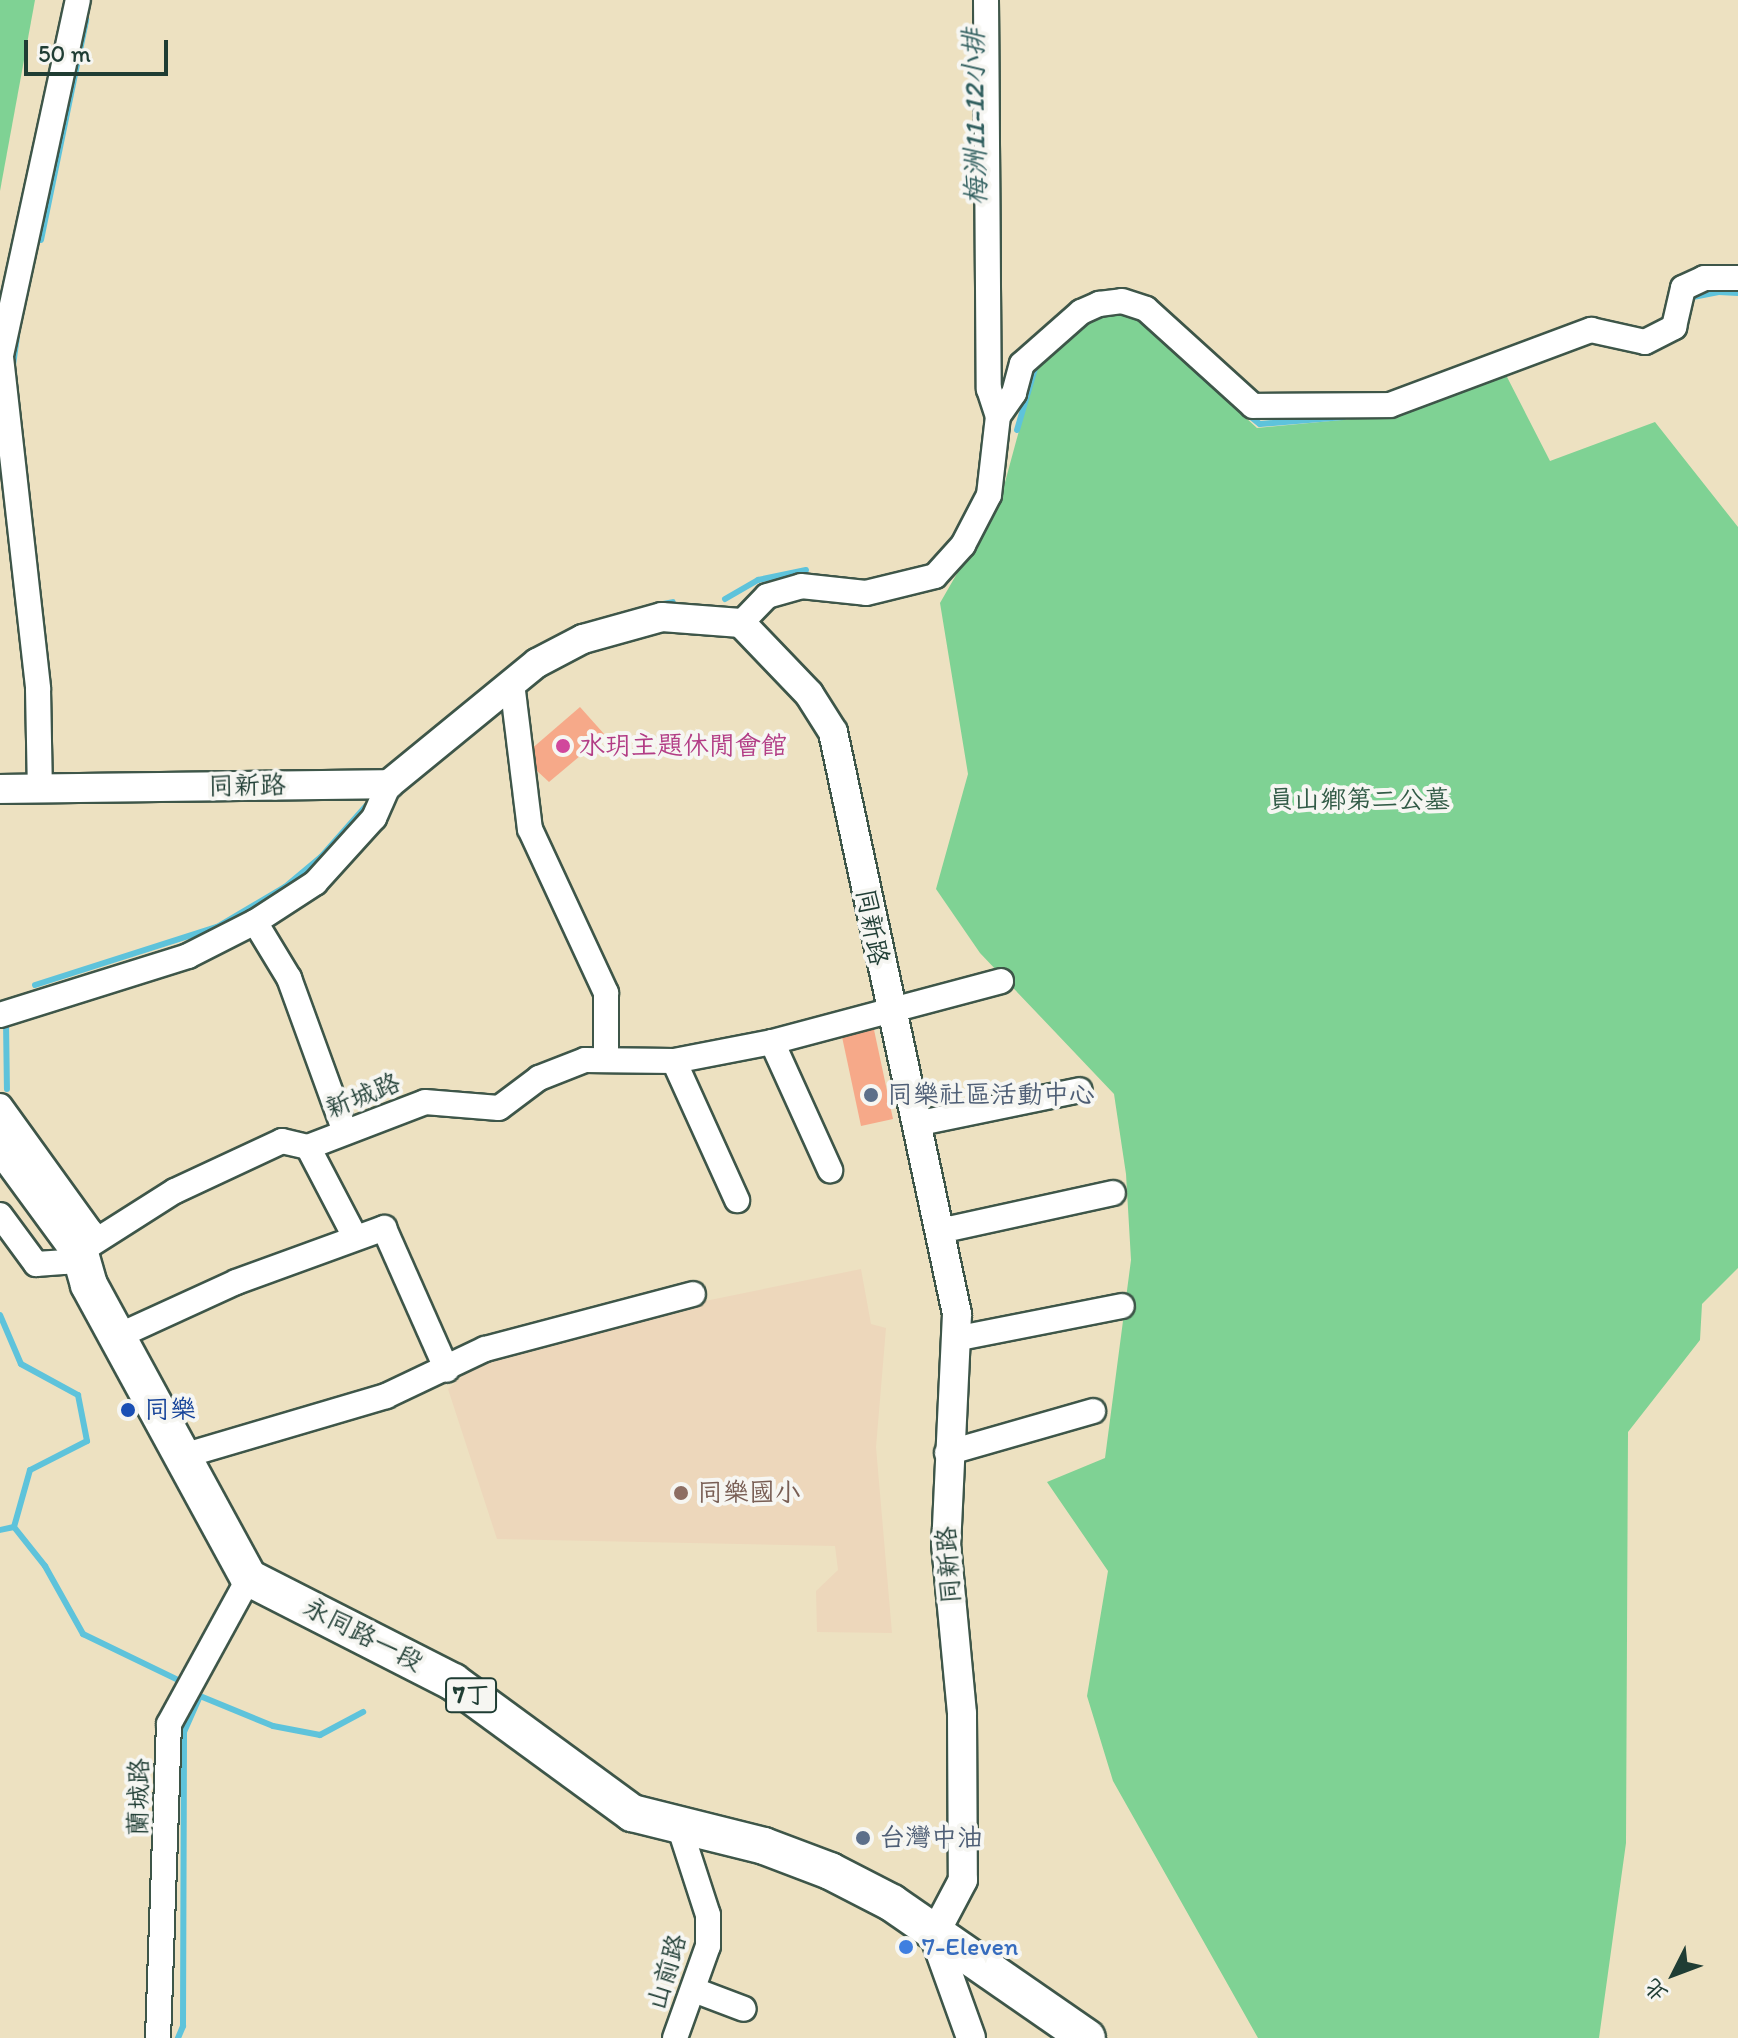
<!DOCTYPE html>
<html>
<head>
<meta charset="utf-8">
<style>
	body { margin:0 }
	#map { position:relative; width:1738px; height:2038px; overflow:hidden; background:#ede1c1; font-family:Itim,"LXGW WenKai TC",sans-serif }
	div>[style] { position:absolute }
	.built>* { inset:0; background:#edd7bb }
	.green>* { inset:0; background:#7fd294 }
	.stream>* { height:6px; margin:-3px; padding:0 3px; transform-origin:3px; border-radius:3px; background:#5ec3db }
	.building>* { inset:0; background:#f6a989 }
	.roads { filter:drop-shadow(2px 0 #3e5649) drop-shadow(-2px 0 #3e5649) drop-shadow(0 2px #3e5649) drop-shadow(0 -2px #3e5649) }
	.minor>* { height:24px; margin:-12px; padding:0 12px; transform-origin:12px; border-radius:12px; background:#fff }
	.tertiary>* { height:28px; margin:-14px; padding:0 14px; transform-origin:14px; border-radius:14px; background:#fff }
	.primary>* { height:36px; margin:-18px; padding:0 18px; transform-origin:18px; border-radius:18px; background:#fff }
	.dots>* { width:22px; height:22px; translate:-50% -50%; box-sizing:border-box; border:4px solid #f6f6f2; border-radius:50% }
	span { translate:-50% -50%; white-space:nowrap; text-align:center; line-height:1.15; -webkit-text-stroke:8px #f6f6f2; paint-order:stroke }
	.shield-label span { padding:2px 6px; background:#f6f6f2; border:2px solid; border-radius:6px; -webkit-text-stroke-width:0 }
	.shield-label { font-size:24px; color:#1f3d34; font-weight:700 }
	.hotel-label { font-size:26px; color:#b23c85 }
	.left { translate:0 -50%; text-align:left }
	.street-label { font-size:26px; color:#1f3d34 }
	.park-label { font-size:26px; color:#325b47 }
	.service-label { font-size:26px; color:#4e5e75 }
	.transit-label { font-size:26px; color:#164399 }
	.education-label { font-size:26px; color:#785e54 }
	.shop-label { font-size:26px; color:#366cbe }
	.water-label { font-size:28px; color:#2f5e5e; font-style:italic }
	.north { position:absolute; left:1634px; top:1934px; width:80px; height:80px; -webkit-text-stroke:6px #f6f6f2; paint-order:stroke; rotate:228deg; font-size:22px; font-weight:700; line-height:32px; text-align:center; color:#1f3d34 }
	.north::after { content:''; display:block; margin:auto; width:28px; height:36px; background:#1f3d34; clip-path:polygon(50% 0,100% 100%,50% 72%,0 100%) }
	.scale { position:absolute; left:24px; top:40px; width:144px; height:36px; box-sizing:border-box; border:4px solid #1f3d34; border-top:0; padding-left:10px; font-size:24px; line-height:28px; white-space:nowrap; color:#1f3d34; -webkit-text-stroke:6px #f6f6f2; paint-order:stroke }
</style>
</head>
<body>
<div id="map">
	<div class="built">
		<i style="clip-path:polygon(861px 1269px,871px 1324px,886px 1328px,876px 1447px,892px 1633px,817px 1632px,816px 1591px,838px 1570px,835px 1546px,497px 1539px,448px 1389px,482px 1358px,705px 1301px)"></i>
	</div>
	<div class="green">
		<i style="clip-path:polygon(0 0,35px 0,0 191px)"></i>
		<i style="clip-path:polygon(1117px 313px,1138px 319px,1257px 428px,1394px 415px,1506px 375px,1550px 461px,1655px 422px,1738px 527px,1738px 1268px,1702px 1304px,1700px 1340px,1628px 1432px,1626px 1843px,1599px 2038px,1258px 2038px,1113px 1781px,1087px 1696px,1108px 1571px,1047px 1482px,1105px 1458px,1131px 1260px,1126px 1174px,1114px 1094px,980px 953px,936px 889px,968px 774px,940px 603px,1001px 497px,1036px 368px,1093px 318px)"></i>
	</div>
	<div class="stream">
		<i style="left:41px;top:240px;width:225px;rotate:-78.4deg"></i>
		<i style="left:1688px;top:304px;width:9px;rotate:-54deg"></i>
		<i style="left:1693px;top:297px;width:26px;rotate:-11deg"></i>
		<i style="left:1719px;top:292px;width:19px;rotate:3deg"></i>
		<i style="left:13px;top:365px;width:28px;rotate:-82deg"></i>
		<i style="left:1198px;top:372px;width:41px;rotate:41.1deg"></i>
		<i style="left:1247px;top:414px;width:16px;rotate:38deg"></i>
		<i style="left:1260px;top:424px;width:84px;rotate:-4.8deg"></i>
		<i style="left:1017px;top:430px;width:68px;rotate:-73.7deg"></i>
		<i style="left:725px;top:599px;width:38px;rotate:-30deg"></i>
		<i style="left:758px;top:580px;width:49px;rotate:-11.8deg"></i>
		<i style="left:658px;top:605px;width:15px;rotate:-11deg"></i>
		<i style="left:490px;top:684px;width:41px;rotate:-38deg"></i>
		<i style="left:35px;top:985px;width:191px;rotate:-17.7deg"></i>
		<i style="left:217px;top:927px;width:79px;rotate:-30.5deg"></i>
		<i style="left:285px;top:887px;width:47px;rotate:-39.8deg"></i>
		<i style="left:321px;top:857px;width:68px;rotate:-48.6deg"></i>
		<i style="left:6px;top:1021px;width:68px;rotate:89.2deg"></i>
		<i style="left:0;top:1315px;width:53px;rotate:66.8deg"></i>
		<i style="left:21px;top:1364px;width:65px;rotate:28.5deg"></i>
		<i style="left:78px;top:1395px;width:47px;rotate:78.9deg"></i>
		<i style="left:87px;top:1441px;width:64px;rotate:153deg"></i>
		<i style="left:30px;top:1470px;width:59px;rotate:105.7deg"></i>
		<i style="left:14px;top:1527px;width:14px;rotate:168deg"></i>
		<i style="left:14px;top:1527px;width:50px;rotate:51.5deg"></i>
		<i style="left:45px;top:1566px;width:78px;rotate:60.8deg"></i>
		<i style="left:83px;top:1634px;width:106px;rotate:25.8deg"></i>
		<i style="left:178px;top:2038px;width:13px;rotate:-67deg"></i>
		<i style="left:183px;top:2026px;width:294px;rotate:-89.8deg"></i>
		<i style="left:184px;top:1732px;width:39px;rotate:-66deg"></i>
		<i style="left:200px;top:1696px;width:79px;rotate:22.3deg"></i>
		<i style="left:273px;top:1726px;width:48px;rotate:10.8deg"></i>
		<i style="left:320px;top:1735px;width:49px;rotate:-28.1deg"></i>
	</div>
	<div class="building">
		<i style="clip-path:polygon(580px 707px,605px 735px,549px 782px,522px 757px)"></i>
		<i style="clip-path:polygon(873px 1025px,893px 1119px,861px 1126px,841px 1032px)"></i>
	</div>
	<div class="roads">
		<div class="minor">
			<i style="left:986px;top:0;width:389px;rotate:89.6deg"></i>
			<i style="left:989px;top:389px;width:28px;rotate:72deg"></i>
			<i style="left:1px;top:357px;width:334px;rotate:83.6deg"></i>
			<i style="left:38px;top:689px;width:100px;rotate:88.9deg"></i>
			<i style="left:0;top:360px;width:368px;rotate:-77.8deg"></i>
			<i style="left:741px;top:623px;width:37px;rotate:-46deg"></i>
			<i style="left:767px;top:596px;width:35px;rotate:-16deg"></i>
			<i style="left:801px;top:586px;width:65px;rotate:6.1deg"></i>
			<i style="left:866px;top:593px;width:71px;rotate:-13.8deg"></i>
			<i style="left:935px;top:576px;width:42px;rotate:-47.9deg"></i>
			<i style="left:963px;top:545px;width:56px;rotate:-62.5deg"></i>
			<i style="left:989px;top:495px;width:80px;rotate:-83.5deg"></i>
			<i style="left:998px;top:416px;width:28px;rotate:-55deg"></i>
			<i style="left:1014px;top:393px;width:30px;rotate:-75deg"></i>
			<i style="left:1022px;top:364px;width:79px;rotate:-41.4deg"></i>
			<i style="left:1081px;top:312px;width:20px;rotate:-24deg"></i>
			<i style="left:1099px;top:304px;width:23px;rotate:-7deg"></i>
			<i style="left:1122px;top:301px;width:25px;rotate:18deg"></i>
			<i style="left:1146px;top:309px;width:144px;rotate:42.2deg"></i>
			<i style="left:1253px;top:406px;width:137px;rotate:-0.4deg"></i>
			<i style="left:1390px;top:405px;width:215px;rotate:-20.5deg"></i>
			<i style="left:1591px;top:330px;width:55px;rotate:12.5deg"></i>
			<i style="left:1645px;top:342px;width:33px;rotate:-27deg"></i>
			<i style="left:1674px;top:327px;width:40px;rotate:-77deg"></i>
			<i style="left:1683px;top:288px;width:23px;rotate:-25deg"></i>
			<i style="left:1704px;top:278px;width:34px"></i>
			<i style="left:512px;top:683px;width:147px;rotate:83deg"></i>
			<i style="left:530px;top:829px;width:181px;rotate:65.1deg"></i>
			<i style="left:606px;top:993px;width:65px;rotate:90deg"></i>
			<i style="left:255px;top:922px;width:66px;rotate:58.7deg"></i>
			<i style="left:289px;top:978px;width:164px;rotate:70deg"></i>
			<i style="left:0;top:1015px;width:197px;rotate:-17.4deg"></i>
			<i style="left:188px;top:956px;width:75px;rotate:-26.9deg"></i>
			<i style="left:255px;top:922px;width:72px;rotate:-33deg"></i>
			<i style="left:315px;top:883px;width:88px;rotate:-47.8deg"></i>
			<i style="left:374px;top:818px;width:37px;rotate:-66deg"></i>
			<i style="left:772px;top:1042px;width:141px;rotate:65.6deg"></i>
			<i style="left:674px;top:1061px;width:153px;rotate:65.6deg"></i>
			<i style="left:0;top:1106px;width:154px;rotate:54.2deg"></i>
			<i style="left:90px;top:1231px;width:22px;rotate:120deg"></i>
			<i style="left:915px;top:1124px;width:168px;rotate:-11.6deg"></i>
			<i style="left:308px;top:1147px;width:102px;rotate:62.4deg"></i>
			<i style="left:0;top:1215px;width:61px;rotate:53.7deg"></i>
			<i style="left:36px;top:1264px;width:27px;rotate:-4deg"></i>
			<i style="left:63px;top:1262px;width:133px;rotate:-32.4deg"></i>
			<i style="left:175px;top:1191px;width:118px;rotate:-25deg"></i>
			<i style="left:282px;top:1141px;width:27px;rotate:13deg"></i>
			<i style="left:308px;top:1147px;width:125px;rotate:-21deg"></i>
			<i style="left:425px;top:1102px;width:74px;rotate:4.6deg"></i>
			<i style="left:499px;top:1108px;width:50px;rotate:-36.9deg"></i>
			<i style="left:539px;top:1078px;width:49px;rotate:-21.4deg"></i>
			<i style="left:585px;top:1060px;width:89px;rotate:0.6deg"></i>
			<i style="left:674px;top:1061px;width:100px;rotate:-11deg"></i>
			<i style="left:772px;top:1042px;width:237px;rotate:-14.9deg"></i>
			<i style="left:940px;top:1231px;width:177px;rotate:-12.4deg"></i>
			<i style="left:116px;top:1337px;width:132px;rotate:-24.6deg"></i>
			<i style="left:236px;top:1282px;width:158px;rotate:-20deg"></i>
			<i style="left:384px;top:1228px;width:155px;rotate:66.1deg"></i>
			<i style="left:955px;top:1339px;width:170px;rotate:-11.2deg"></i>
			<i style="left:947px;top:1453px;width:152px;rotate:-16deg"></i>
			<i style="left:179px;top:1457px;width:216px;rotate:-16.4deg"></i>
			<i style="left:386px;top:1396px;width:110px;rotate:-25.4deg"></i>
			<i style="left:485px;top:1349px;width:215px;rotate:-14.8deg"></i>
			<i style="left:694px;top:1990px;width:53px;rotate:20.8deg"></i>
			<i style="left:158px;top:2038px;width:314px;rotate:-88deg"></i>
			<i style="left:169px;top:1724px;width:166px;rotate:-61.3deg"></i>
			<i style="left:675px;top:2038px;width:98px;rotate:-70.3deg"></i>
			<i style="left:708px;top:1946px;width:31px;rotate:-90deg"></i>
			<i style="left:708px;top:1915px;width:90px;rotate:-108deg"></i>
		</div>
		<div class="tertiary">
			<i style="left:0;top:789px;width:389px;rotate:-0.7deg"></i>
			<i style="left:389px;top:784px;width:191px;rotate:-39.3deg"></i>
			<i style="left:537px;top:663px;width:52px;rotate:-27.6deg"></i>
			<i style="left:583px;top:639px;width:82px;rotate:-15.6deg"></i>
			<i style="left:662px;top:617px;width:79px;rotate:4.3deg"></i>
			<i style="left:741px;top:623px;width:98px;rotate:46.2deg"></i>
			<i style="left:809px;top:694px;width:45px;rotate:57.7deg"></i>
			<i style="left:833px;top:732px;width:595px;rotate:77.97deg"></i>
			<i style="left:957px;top:1314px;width:230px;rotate:92.7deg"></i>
			<i style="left:946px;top:1544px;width:171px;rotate:84.6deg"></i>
			<i style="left:962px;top:1714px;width:166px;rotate:89.7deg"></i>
			<i style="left:963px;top:1880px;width:62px;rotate:117.8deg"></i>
			<i style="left:934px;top:1935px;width:109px;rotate:70.2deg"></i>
		</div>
		<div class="primary">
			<i style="left:0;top:1142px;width:134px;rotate:53.8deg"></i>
			<i style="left:79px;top:1250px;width:36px;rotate:74deg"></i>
			<i style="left:89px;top:1285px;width:334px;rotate:61.4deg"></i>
			<i style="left:249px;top:1578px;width:229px;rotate:27deg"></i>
			<i style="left:453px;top:1682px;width:222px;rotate:36.2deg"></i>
			<i style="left:632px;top:1813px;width:136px;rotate:14deg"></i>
			<i style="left:764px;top:1846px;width:71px;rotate:20.7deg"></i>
			<i style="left:830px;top:1871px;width:70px;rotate:27.3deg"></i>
			<i style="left:892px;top:1903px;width:237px;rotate:34.7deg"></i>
		</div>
	</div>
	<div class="dots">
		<i style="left:563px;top:746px;background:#d1479c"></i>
		<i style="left:871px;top:1095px;background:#5c6f8a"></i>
		<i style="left:128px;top:1410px;background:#1a4fb4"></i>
		<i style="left:681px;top:1493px;background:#8d6e63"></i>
		<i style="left:863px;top:1838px;background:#5c6f8a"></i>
		<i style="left:906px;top:1947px;background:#3f7fe0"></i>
	</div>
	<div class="shield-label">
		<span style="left:471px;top:1695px">7丁</span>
	</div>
	<div class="hotel-label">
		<span class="left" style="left:579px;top:746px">水玥主題休閒會館</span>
	</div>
	<div class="street-label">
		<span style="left:247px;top:786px;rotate:-1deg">同新路</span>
		<span style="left:872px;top:927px;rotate:79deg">同新路</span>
		<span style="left:363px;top:1096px;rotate:-22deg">新城路</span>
		<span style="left:949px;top:1565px;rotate:-94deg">同新路</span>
		<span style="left:363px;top:1635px;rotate:27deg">永同路一段</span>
		<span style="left:139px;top:1797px;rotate:-89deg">蘭城路</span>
		<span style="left:667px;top:1972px;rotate:-73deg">山前路</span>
	</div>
	<div class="park-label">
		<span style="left:1359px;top:800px">員山鄉第二公墓</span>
	</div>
	<div class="service-label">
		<span class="left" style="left:887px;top:1095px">同樂社區活動中心</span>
		<span class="left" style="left:879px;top:1838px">台灣中油</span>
	</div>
	<div class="transit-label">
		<span class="left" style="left:144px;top:1410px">同樂</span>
	</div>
	<div class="education-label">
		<span class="left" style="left:697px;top:1493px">同樂國小</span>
	</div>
	<div class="shop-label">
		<span class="left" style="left:922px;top:1947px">7-Eleven</span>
	</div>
	<div class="water-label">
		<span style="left:974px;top:117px;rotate:-91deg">梅洲11-12小排</span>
	</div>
	<div class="north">北</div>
	<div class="scale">50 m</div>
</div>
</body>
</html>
